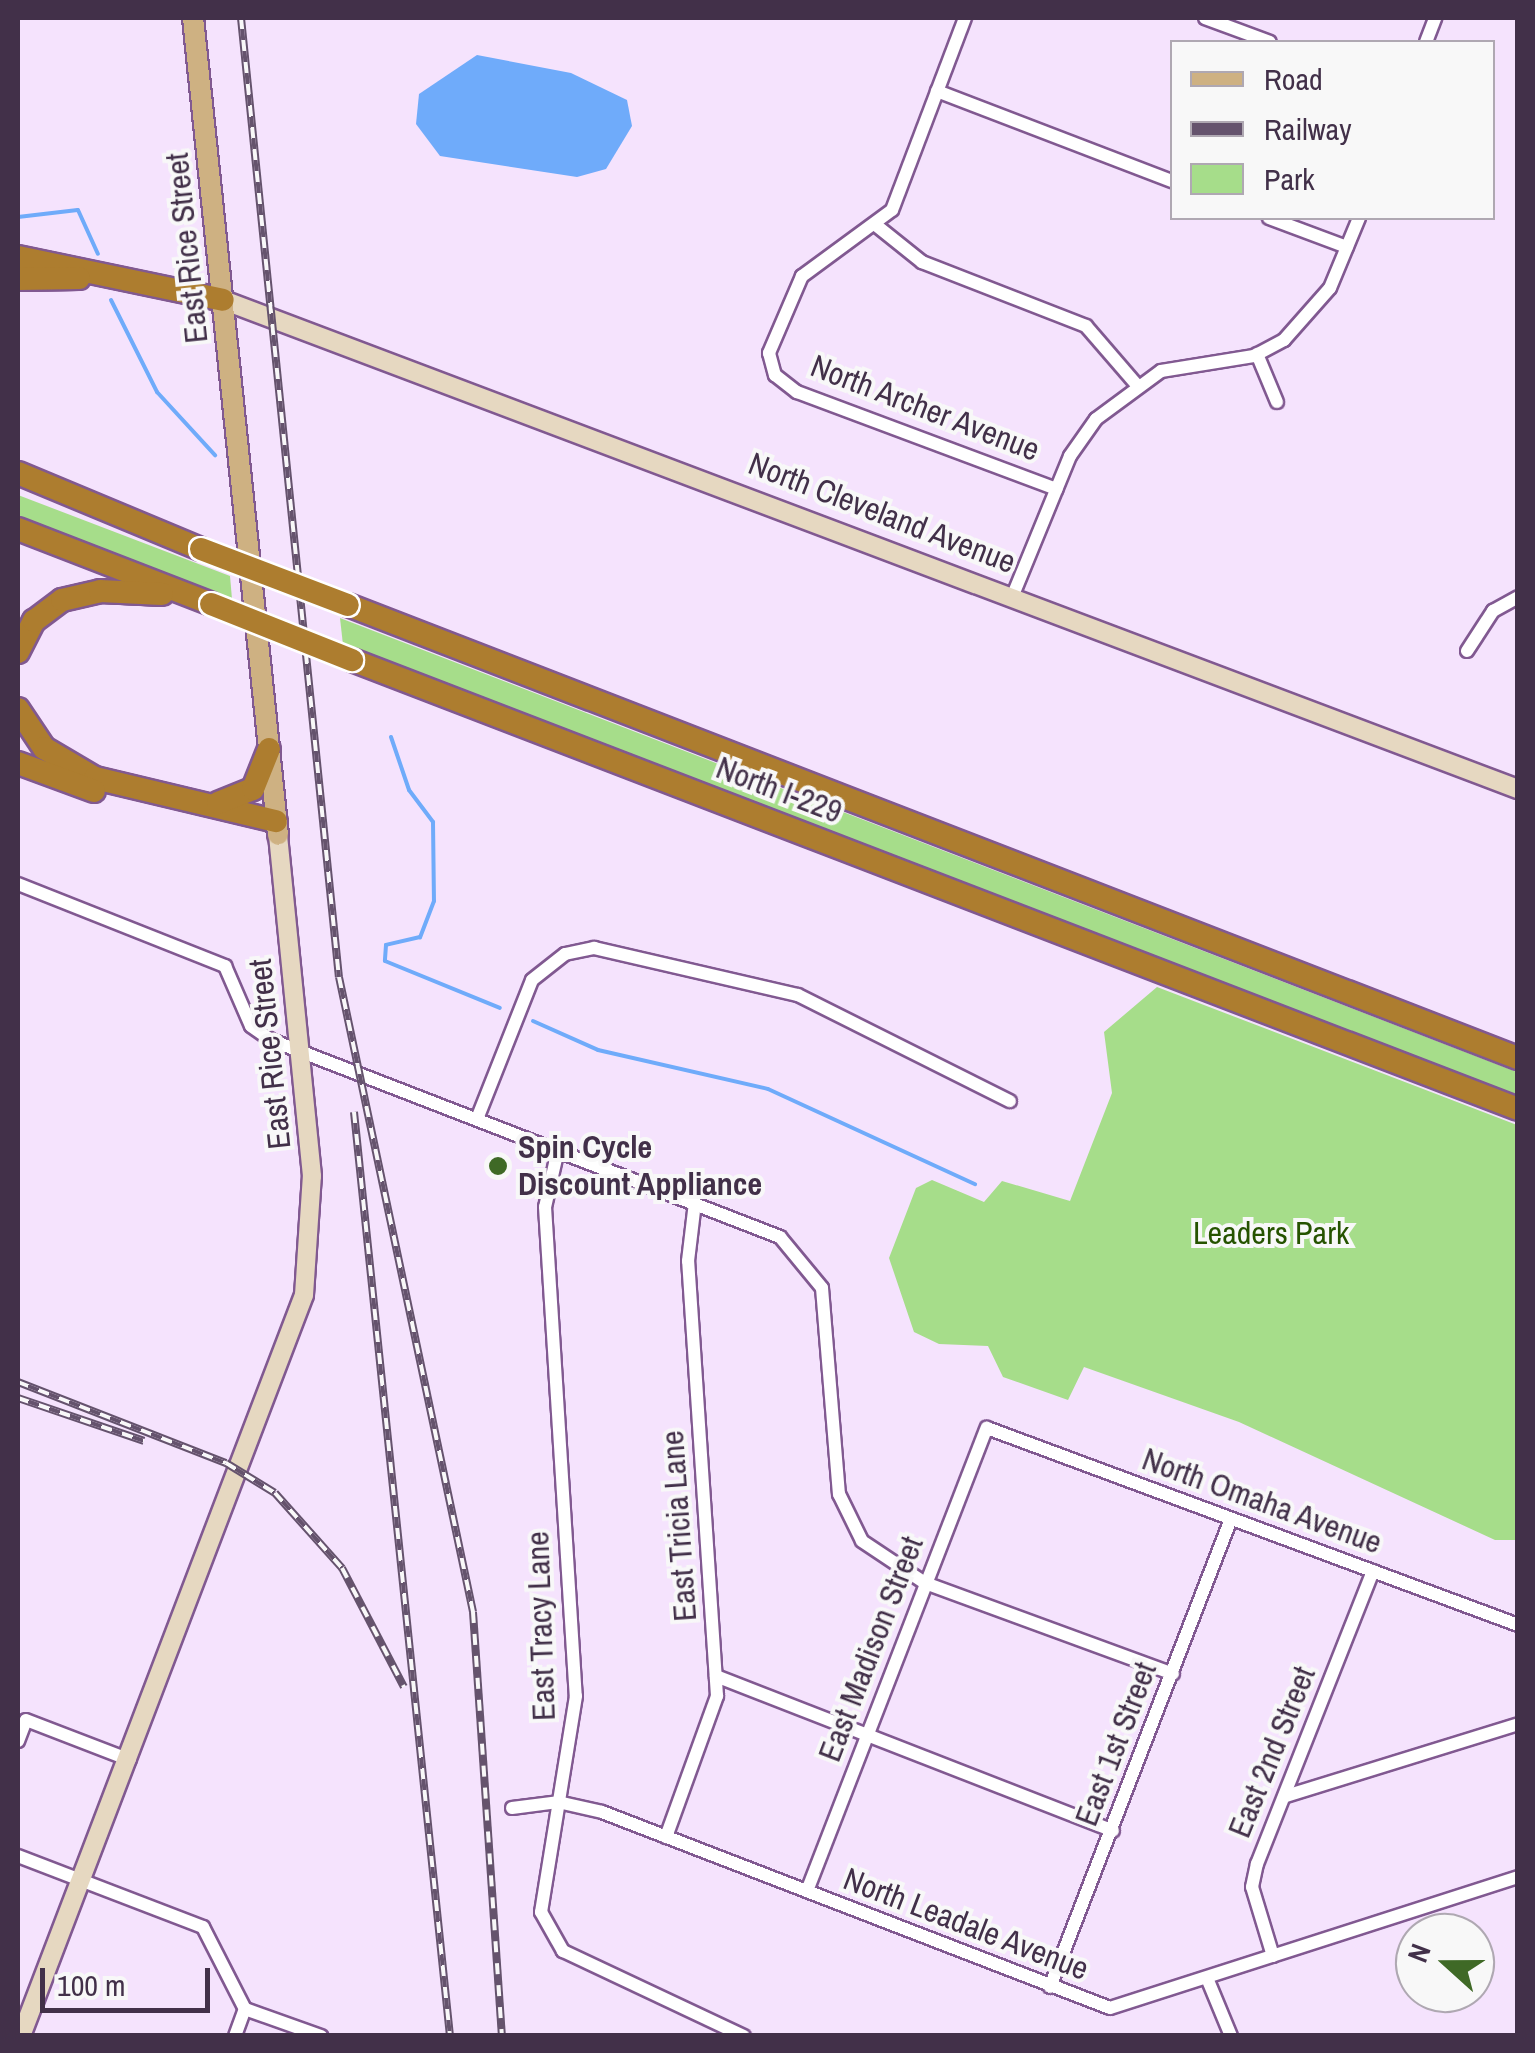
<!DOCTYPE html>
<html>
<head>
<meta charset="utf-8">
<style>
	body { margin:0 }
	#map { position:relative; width:1535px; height:2053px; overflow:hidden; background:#f5e3fd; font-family:"Archivo Narrow",sans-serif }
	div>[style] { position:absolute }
	.green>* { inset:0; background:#a6dd8a }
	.water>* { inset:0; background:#6fabfa }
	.stream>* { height:4px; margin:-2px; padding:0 2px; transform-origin:2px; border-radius:2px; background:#6fabfa }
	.roads { filter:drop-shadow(2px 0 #815991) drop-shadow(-2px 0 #815991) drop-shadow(0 2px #815991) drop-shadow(0 -2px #815991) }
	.street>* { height:12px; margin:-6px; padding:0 6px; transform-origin:6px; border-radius:6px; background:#fff }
	.secondary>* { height:18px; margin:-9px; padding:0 9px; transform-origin:9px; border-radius:9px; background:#e6d8c1 }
	.primary>* { height:20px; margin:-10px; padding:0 10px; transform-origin:10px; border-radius:10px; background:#ceb182 }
	.highway>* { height:22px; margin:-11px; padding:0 11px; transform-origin:11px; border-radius:11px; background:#ad7d2f }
	.rail>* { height:8px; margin-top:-4px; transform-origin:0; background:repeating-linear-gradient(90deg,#f8f8f8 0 11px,#65536d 0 22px); box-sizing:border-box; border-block:2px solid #65536d }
	.bridges { filter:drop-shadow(2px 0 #fff) drop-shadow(-2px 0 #fff) drop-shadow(0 2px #fff) drop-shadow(0 -2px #fff) }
	.highway-bridge>* { height:22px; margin:-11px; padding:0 11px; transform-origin:11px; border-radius:11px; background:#ad7d2f }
	.dots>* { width:28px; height:28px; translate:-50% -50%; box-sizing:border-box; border:5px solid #f8f8f8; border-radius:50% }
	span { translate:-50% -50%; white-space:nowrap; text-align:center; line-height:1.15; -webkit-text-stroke:8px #f8f8f8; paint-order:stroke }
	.street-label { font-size:32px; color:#423049 }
	.poi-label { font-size:32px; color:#423049; font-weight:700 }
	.left { translate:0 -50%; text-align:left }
	.park-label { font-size:32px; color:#265300 }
	.frame { position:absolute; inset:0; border:20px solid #423049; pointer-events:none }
	.legend { position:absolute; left:1170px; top:40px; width:325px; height:180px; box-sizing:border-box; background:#f8f8f8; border:2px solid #afa8b2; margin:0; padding:12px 18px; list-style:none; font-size:30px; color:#423049 }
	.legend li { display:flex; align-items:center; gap:20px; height:50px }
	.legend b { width:50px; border:2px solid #afa8b2 }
	.north { position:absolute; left:1395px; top:1913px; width:100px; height:100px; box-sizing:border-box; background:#f8f8f8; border:2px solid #afa8b2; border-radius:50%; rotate:291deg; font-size:28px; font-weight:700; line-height:40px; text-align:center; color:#423049 }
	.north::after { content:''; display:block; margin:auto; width:35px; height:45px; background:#3f6926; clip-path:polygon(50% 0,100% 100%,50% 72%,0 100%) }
	.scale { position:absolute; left:40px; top:1968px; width:170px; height:45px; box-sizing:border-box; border:5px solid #423049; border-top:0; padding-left:12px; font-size:30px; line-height:35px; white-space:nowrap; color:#423049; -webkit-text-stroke:8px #f8f8f8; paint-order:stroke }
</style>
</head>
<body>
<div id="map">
	<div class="green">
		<i style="clip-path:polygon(18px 495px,230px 576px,232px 599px,18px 519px)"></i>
		<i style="clip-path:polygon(340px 618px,1517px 1072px,1517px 1098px,343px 645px)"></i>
		<i style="clip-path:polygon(1157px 987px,1517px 1125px,1517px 1540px,1495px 1540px,1239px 1422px,1084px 1367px,1068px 1400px,1003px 1377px,988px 1346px,939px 1344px,914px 1332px,889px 1258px,916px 1188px,932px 1180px,984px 1202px,1002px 1181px,1070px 1201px,1112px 1093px,1104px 1032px)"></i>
	</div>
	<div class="water">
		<i style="clip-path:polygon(477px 55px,571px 73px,627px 100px,632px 126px,606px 169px,577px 177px,440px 156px,416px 124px,419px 94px)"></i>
	</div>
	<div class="stream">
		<i style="left:18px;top:217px;width:60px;rotate:-6.7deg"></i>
		<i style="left:78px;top:210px;width:48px;rotate:65.6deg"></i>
		<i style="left:111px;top:300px;width:103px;rotate:63.4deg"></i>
		<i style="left:157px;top:392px;width:86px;rotate:47.4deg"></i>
		<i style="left:391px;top:737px;width:56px;rotate:71.2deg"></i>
		<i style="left:409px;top:790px;width:40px;rotate:53deg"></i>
		<i style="left:433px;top:822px;width:79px;rotate:89.3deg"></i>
		<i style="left:434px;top:901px;width:39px;rotate:111deg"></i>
		<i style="left:420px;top:937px;width:35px;rotate:167deg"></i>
		<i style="left:386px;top:945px;width:16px;rotate:94deg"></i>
		<i style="left:385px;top:961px;width:124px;rotate:22.2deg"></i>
		<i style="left:533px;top:1021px;width:71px;rotate:24deg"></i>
		<i style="left:598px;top:1050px;width:174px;rotate:12.9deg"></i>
		<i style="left:768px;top:1089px;width:228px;rotate:24.7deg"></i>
	</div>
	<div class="roads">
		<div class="street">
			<i style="left:965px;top:18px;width:205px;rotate:110.8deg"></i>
			<i style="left:892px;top:210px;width:112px;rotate:143.7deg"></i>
			<i style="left:802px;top:276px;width:84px;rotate:113.2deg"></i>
			<i style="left:769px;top:353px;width:23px;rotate:75deg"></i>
			<i style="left:775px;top:375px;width:28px;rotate:38deg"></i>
			<i style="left:797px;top:392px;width:277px;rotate:20.5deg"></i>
			<i style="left:1205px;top:18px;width:69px;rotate:20.3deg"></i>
			<i style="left:1426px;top:42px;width:26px;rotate:-69deg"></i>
			<i style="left:937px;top:91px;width:252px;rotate:21deg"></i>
			<i style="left:1269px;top:218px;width:83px;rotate:20.4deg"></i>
			<i style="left:877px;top:226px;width:58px;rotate:38.7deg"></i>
			<i style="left:922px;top:262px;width:176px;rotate:21.3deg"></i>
			<i style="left:1086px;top:326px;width:78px;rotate:49.2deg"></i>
			<i style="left:1257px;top:354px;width:52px;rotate:67.4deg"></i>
			<i style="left:1013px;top:595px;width:150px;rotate:-67.7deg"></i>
			<i style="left:1070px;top:456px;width:45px;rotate:-54.9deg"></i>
			<i style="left:1096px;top:419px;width:81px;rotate:-36.4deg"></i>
			<i style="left:1161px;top:371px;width:94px;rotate:-9.2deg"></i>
			<i style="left:1254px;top:356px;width:34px;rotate:-28deg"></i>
			<i style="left:1284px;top:340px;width:69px;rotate:-48.5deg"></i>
			<i style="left:1330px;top:288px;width:76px;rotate:-67.5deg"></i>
			<i style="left:1467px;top:651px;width:48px;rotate:-57deg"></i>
			<i style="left:1493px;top:611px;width:29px;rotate:-29deg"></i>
			<i style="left:18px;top:884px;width:223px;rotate:21.6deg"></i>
			<i style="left:225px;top:966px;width:65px;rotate:66.6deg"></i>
			<i style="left:251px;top:1026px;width:24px;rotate:35deg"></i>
			<i style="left:271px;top:1040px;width:546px;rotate:21.16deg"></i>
			<i style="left:780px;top:1237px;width:66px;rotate:50.5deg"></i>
			<i style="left:822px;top:1288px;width:207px;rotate:85.3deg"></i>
			<i style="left:839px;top:1494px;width:52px;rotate:63.9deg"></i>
			<i style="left:862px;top:1541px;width:76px;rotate:33.7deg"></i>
			<i style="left:925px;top:1583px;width:264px;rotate:20.1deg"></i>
			<i style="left:477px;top:1119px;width:149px;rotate:-68.4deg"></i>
			<i style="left:532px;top:980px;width:42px;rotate:-38.2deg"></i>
			<i style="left:565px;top:954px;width:30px;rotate:-12deg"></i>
			<i style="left:594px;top:948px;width:209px;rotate:13deg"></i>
			<i style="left:798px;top:995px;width:237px;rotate:26.6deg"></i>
			<i style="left:558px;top:1150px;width:58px;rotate:102.8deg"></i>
			<i style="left:545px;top:1207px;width:490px;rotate:86.4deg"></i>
			<i style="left:576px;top:1696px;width:219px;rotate:99.2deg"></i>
			<i style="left:541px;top:1912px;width:45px;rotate:60.6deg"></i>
			<i style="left:563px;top:1951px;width:200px;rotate:25.2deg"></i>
			<i style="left:716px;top:1676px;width:426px;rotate:21.3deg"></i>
			<i style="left:18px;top:1741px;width:22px;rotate:-69deg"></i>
			<i style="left:26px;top:1720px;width:111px;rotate:21deg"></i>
			<i style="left:1286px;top:1796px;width:243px;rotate:-17.2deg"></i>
			<i style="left:512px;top:1808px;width:46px;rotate:-7.4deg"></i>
			<i style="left:558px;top:1802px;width:45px;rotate:12.8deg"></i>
			<i style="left:602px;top:1812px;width:544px;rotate:21.1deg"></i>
			<i style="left:1110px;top:2008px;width:429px;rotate:-17.8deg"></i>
			<i style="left:666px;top:1837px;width:150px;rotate:-70.1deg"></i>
			<i style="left:717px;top:1696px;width:436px;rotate:-93.8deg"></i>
			<i style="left:688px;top:1261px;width:59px;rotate:-83.2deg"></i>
			<i style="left:18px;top:1856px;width:198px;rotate:21deg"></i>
			<i style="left:203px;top:1927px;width:92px;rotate:62.9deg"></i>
			<i style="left:245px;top:2009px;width:81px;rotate:19.6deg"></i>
			<i style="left:807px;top:1891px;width:497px;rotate:-68.8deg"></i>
			<i style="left:987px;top:1428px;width:566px;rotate:20.35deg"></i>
			<i style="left:1273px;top:1956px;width:72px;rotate:-106.9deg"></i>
			<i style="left:1252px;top:1887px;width:24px;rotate:-78deg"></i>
			<i style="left:1257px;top:1864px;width:315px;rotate:-68.4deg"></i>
			<i style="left:1207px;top:1978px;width:63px;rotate:67.5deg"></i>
			<i style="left:1050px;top:1987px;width:502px;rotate:-68.86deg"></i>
			<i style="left:235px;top:2036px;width:29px;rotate:-70deg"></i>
		</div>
		<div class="secondary">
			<i style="left:223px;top:300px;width:1384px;rotate:20.69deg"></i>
			<i style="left:21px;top:2036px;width:793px;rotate:-69.1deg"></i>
			<i style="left:304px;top:1295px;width:119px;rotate:-86.2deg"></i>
			<i style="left:312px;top:1176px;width:343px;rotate:-95.7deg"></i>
		</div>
		<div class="primary">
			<i style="left:193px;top:18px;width:821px;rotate:84.06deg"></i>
		</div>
		<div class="highway">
			<i style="left:18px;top:257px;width:209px;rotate:11.8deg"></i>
			<i style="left:18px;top:279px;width:61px;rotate:-0.9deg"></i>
			<i style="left:18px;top:473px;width:198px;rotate:22.6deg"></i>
			<i style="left:18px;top:529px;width:207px;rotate:21.2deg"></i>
			<i style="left:348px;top:605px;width:1255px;rotate:21.17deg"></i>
			<i style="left:18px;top:652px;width:35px;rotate:-63deg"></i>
			<i style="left:34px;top:621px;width:35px;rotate:-37deg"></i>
			<i style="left:62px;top:600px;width:39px;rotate:-13deg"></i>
			<i style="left:100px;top:591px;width:62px;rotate:2.8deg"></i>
			<i style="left:352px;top:660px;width:1249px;rotate:21.06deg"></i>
			<i style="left:18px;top:709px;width:47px;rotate:56.3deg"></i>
			<i style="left:44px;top:748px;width:59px;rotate:30.5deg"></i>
			<i style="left:95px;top:778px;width:186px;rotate:13.4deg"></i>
			<i style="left:18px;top:763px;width:81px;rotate:20.2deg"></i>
			<i style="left:218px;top:803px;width:38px;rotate:-22deg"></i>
			<i style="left:253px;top:789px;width:43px;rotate:-68.2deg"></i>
		</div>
	</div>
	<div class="rail">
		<i style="left:241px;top:18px;width:964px;rotate:84.17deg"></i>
		<i style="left:339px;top:977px;width:649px;rotate:78.08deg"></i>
		<i style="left:473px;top:1612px;width:425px;rotate:86.1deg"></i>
		<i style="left:354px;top:1112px;width:929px;rotate:84.07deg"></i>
		<i style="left:18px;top:1382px;width:223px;rotate:21.3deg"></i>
		<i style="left:226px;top:1463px;width:57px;rotate:31.5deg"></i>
		<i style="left:275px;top:1493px;width:101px;rotate:48.2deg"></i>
		<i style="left:342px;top:1568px;width:134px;rotate:62.5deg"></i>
		<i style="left:18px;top:1398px;width:133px;rotate:18.8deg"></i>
	</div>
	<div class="bridges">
		<div class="highway-bridge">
			<i style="left:201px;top:549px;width:157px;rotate:20.9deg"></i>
			<i style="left:211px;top:604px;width:152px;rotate:21.7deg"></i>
		</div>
	</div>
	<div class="dots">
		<i style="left:498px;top:1166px;background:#3f6926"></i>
	</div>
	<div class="street-label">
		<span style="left:187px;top:248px;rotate:-96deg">East Rice Street</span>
		<span style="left:925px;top:408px;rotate:21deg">North Archer Avenue</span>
		<span style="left:882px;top:513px;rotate:21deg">North Cleveland Avenue</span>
		<span style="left:779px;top:790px;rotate:21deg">North I-229</span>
		<span style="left:270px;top:1054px;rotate:-96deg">East Rice Street</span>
		<span style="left:1262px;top:1501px;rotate:20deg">North Omaha Avenue</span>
		<span style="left:679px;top:1526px;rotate:-94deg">East Tricia Lane</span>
		<span style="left:541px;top:1626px;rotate:-92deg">East Tracy Lane</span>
		<span style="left:871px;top:1649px;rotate:-69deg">East Madison Street</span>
		<span style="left:1116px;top:1744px;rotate:-69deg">East 1st Street</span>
		<span style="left:1272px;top:1752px;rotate:-68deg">East 2nd Street</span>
		<span style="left:966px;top:1924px;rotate:21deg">North Leadale Avenue</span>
	</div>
	<div class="poi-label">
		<span class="left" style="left:518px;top:1166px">Spin Cycle<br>Discount Appliance</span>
	</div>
	<div class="park-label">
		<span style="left:1271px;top:1233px">Leaders Park</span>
	</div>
	<div class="frame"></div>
	<ul class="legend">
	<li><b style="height:12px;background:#ceb182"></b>Road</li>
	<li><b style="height:12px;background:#65536d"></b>Railway</li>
	<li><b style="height:28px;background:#a6dd8a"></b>Park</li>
	</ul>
	<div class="north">N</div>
	<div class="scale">100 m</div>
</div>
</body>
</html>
